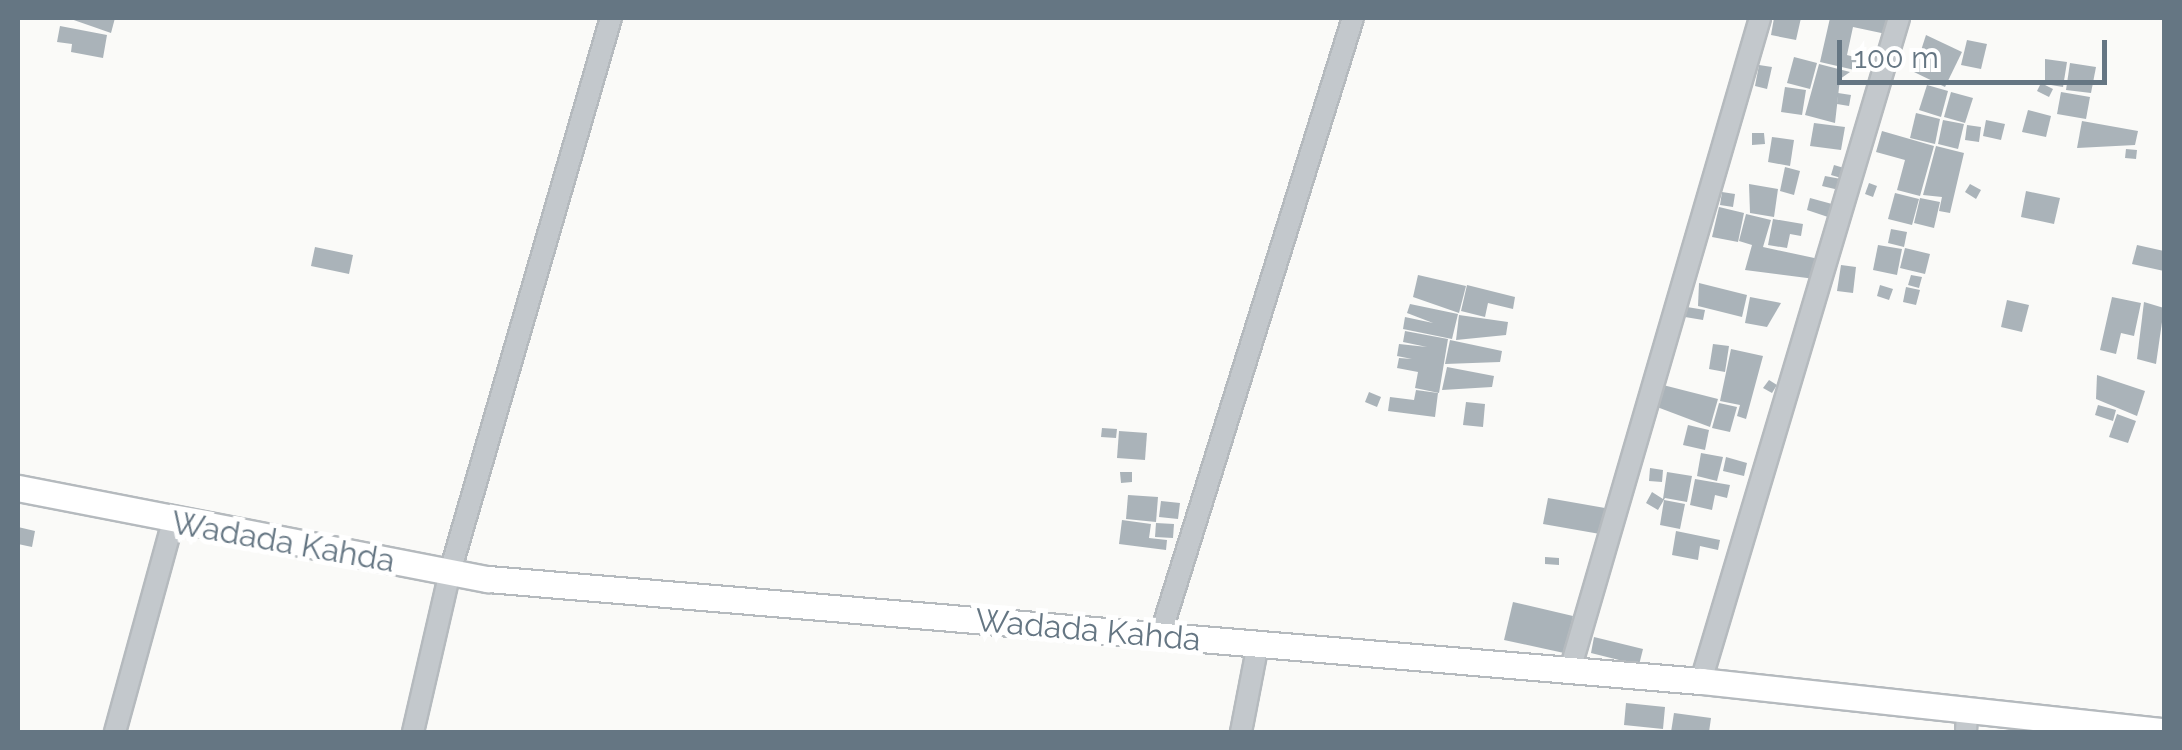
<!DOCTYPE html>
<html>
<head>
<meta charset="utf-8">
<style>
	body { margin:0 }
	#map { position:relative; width:2182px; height:750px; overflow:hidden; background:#fafaf8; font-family:Raleway,sans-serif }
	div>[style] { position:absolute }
	.building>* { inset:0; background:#aab3b9 }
	.roads { filter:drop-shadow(2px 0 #b5babe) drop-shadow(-2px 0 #b5babe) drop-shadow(0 2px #b5babe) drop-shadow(0 -2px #b5babe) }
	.minor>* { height:20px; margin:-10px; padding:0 10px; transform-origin:10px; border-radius:10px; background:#c3c8cc }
	.major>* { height:25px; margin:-12.5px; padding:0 12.5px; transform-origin:12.5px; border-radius:12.5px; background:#fff }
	span { translate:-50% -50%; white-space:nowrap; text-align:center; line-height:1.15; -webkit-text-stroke:10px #fff; paint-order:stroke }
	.street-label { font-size:32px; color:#657683 }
	.frame { position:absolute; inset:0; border:20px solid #657683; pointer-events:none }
	.scale { position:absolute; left:1837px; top:40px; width:270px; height:45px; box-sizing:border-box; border:5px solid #657683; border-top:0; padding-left:12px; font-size:30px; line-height:35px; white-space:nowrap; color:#657683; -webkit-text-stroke:8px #fff; paint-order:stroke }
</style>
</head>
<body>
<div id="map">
	<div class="building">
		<i style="clip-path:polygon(68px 18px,115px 18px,111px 33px)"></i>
		<i style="clip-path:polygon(1774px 18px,1801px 18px,1796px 40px,1771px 35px)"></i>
		<i style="clip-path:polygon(1830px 18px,1890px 19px,1886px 34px,1853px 27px,1847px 55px,1862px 59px,1859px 71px,1820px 62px)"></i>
		<i style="clip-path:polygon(60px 26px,107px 35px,103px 58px,71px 52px,72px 44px,57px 42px)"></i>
		<i style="clip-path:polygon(1926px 35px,1962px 52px,1945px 87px,1914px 72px)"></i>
		<i style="clip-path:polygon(1967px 40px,1987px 44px,1981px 69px,1961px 65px)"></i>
		<i style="clip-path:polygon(1794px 57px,1817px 63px,1810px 89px,1787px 83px)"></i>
		<i style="clip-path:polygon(2045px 59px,2067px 62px,2063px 87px,2045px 84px)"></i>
		<i style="clip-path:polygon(2070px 63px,2096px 67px,2091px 93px,2066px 90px)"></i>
		<i style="clip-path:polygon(1819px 64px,1850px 72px,1840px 79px,1835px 123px,1805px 115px)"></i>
		<i style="clip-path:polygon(1759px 65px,1772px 67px,1767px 89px,1755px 86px)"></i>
		<i style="clip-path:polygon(2041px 83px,2053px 89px,2049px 97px,2037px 91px)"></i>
		<i style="clip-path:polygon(1927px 85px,1948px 91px,1941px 117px,1919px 110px)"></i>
		<i style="clip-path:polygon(1785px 87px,1806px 90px,1802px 115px,1781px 112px)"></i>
		<i style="clip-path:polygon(1951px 92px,1973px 98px,1965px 123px,1944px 117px)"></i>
		<i style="clip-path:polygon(2061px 92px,2090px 97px,2086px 119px,2057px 114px)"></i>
		<i style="clip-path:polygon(1838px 93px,1851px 95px,1849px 106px,1837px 104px)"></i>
		<i style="clip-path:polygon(2028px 110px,2051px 116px,2046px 137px,2022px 132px)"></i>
		<i style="clip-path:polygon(1916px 113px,1940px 119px,1935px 144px,1910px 138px)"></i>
		<i style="clip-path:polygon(1943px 120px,1964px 124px,1958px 149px,1938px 144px)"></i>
		<i style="clip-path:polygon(1986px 120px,2005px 124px,2001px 140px,1983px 136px)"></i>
		<i style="clip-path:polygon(2082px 121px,2138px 131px,2135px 145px,2077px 148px)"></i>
		<i style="clip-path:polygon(1814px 123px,1845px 127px,1841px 150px,1810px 146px)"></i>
		<i style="clip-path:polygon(1967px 125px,1981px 127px,1979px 142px,1965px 140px)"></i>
		<i style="clip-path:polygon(1882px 131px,1934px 146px,1920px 196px,1897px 190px,1905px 160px,1876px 152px)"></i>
		<i style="clip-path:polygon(1752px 133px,1764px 133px,1765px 144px,1752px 145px)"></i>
		<i style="clip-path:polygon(1772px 137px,1794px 140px,1790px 166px,1768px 162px)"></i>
		<i style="clip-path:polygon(1936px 146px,1964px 153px,1950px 213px,1939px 211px,1942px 197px,1923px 195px)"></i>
		<i style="clip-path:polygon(2126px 149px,2137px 150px,2136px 159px,2125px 158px)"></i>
		<i style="clip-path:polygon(1834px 165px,1844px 168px,1841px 178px,1831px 175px)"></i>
		<i style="clip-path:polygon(1785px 167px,1800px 171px,1794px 195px,1780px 191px)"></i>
		<i style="clip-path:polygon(1825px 176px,1841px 179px,1839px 190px,1822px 186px)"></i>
		<i style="clip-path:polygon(1869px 183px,1877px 186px,1873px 197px,1865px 194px)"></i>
		<i style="clip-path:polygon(1749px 184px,1778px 189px,1774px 217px,1750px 213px)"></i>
		<i style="clip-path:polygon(1970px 184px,1981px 190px,1976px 199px,1965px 192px)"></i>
		<i style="clip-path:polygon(2026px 191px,2060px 198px,2054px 224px,2021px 217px)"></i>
		<i style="clip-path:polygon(1722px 192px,1735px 194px,1733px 207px,1720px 205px)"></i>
		<i style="clip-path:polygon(1895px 193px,1919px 199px,1912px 225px,1888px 219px)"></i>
		<i style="clip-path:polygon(1810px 198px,1832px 204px,1828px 217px,1807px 210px)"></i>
		<i style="clip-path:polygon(1920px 198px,1940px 202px,1934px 228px,1914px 223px)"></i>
		<i style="clip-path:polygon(1719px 207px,1744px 213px,1738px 242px,1712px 237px)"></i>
		<i style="clip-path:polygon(1746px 214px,1771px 220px,1763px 247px,1819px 259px,1815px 279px,1745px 270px,1752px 245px,1739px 241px)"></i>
		<i style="clip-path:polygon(1773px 219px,1803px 224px,1801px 236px,1790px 234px,1787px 248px,1768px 245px)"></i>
		<i style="clip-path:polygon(1891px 229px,1907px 232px,1904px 247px,1888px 243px)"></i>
		<i style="clip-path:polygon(1878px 245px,1902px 249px,1897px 275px,1873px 270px)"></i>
		<i style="clip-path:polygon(2137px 245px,2164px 251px,2164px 271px,2132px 264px)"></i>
		<i style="clip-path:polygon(315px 247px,353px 255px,349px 274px,311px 266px)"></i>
		<i style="clip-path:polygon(1905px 248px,1930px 254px,1925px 274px,1900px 268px)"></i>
		<i style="clip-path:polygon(1841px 265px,1856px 267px,1853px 293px,1837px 291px)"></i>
		<i style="clip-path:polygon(1418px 275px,1466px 286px,1459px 313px,1413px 297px)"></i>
		<i style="clip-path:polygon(1911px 275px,1922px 277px,1919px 288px,1908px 285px)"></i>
		<i style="clip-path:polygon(1699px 283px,1747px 295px,1742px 317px,1698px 306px)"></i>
		<i style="clip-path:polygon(1467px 285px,1515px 297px,1513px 309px,1488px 303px,1485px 317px,1461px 311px)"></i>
		<i style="clip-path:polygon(1880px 285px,1893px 289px,1889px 300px,1877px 296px)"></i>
		<i style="clip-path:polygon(1906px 287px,1920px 290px,1916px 305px,1903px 302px)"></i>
		<i style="clip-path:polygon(1750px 297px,1781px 303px,1767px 327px,1745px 323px)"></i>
		<i style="clip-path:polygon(2112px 297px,2141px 303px,2134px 336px,2121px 333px,2116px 354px,2100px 350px)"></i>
		<i style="clip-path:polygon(2007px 300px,2029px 305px,2022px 332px,2001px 327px)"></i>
		<i style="clip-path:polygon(2144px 302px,2164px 308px,2156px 364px,2137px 359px)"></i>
		<i style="clip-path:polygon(1410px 304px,1458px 314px,1452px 339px,1403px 329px,1405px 317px,1433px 323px,1407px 313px)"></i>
		<i style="clip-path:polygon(1687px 307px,1705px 310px,1703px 320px,1685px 317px)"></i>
		<i style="clip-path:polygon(1459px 315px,1508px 322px,1506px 335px,1456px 340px)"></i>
		<i style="clip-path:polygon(1405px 331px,1448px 339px,1439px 393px,1415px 388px,1418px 372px,1397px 368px,1399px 358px,1412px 359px,1397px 356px,1399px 344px,1427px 347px,1403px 342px)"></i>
		<i style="clip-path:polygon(1450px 340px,1502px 351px,1500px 362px,1445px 364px)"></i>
		<i style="clip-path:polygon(1713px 344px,1729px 346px,1725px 372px,1709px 369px)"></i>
		<i style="clip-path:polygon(1731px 349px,1763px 356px,1746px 419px,1737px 416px,1740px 405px,1720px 401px)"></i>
		<i style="clip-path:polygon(1447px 367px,1494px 376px,1492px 387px,1442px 390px)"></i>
		<i style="clip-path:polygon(2097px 375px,2145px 391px,2137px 416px,2096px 399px)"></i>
		<i style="clip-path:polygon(1769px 380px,1777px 385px,1772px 393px,1763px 388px)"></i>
		<i style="clip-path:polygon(1663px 385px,1718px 399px,1710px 427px,1657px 407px)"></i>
		<i style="clip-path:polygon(1416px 390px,1438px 393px,1435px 417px,1388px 411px,1390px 397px,1414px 400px)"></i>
		<i style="clip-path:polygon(1369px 392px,1381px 397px,1377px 407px,1365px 402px)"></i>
		<i style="clip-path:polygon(1466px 402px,1485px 404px,1483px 427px,1463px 425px)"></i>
		<i style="clip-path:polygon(1719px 403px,1737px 407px,1730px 432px,1712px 428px)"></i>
		<i style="clip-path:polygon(2098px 405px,2116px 410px,2113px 421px,2095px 415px)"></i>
		<i style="clip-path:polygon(2117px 414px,2136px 421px,2128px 443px,2109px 437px)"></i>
		<i style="clip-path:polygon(1688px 425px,1709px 430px,1705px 450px,1683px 445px)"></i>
		<i style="clip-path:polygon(1102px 428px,1117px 429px,1116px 438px,1101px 437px)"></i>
		<i style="clip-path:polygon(1119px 431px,1147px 433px,1145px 460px,1117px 458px)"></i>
		<i style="clip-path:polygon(1701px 453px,1723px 457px,1717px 481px,1697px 476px)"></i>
		<i style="clip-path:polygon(1726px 457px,1747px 463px,1744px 476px,1723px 471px)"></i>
		<i style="clip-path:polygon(1650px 468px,1663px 470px,1662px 482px,1649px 481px)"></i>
		<i style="clip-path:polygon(1120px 472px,1132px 472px,1132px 482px,1121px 483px)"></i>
		<i style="clip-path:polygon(1667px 472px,1692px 476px,1687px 502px,1665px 498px,1658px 510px,1646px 503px,1652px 492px,1663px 499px)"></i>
		<i style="clip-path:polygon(1695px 479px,1730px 485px,1727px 498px,1715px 495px,1712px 510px,1690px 505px)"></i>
		<i style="clip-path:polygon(1128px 495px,1158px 497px,1156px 522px,1126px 519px)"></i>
		<i style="clip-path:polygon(1548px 498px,1605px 508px,1600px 534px,1543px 524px)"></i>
		<i style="clip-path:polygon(1664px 500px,1685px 504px,1680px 529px,1660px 525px)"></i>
		<i style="clip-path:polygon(1161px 501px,1180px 503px,1178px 519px,1159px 517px)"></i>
		<i style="clip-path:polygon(1122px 520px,1151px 524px,1149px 538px,1167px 540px,1166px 550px,1119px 544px)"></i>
		<i style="clip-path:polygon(1156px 523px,1174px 524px,1173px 538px,1155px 537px)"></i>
		<i style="clip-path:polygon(18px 527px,35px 531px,32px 547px,18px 544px)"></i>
		<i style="clip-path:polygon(1676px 531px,1720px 540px,1718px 550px,1700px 546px,1698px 560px,1672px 555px)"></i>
		<i style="clip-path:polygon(1545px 557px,1559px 558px,1559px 565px,1545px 564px)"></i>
		<i style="clip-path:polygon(1513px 602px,1573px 616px,1564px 653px,1504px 640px)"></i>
		<i style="clip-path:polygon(1594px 637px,1643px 649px,1639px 665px,1591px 653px)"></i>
		<i style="clip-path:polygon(1626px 703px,1665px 707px,1663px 729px,1624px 725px)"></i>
		<i style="clip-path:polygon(1674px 713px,1711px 718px,1709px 732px,1671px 732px)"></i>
	</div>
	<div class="roads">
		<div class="minor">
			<i style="left:1160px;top:636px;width:647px;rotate:-72.66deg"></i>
			<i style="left:1570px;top:670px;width:679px;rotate:-73.75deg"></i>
			<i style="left:1701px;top:681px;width:692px;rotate:-73.37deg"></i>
			<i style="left:115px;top:732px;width:218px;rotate:-74.6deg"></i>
			<i style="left:413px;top:732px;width:164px;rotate:-77deg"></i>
			<i style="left:450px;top:572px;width:577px;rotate:-73.8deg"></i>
			<i style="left:1241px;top:732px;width:90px;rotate:-79.1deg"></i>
			<i style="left:1966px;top:732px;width:19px;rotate:-87deg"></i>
		</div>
		<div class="major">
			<i style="left:18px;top:488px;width:479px;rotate:11deg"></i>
			<i style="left:488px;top:579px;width:1217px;rotate:4.81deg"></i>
			<i style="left:1701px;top:681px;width:466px;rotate:6.2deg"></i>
		</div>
	</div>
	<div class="street-label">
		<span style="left:283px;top:542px;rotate:10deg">Wadada Kahda</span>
		<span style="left:1088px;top:630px;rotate:5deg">Wadada Kahda</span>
	</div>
	<div class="frame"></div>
	<div class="scale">100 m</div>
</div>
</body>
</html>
